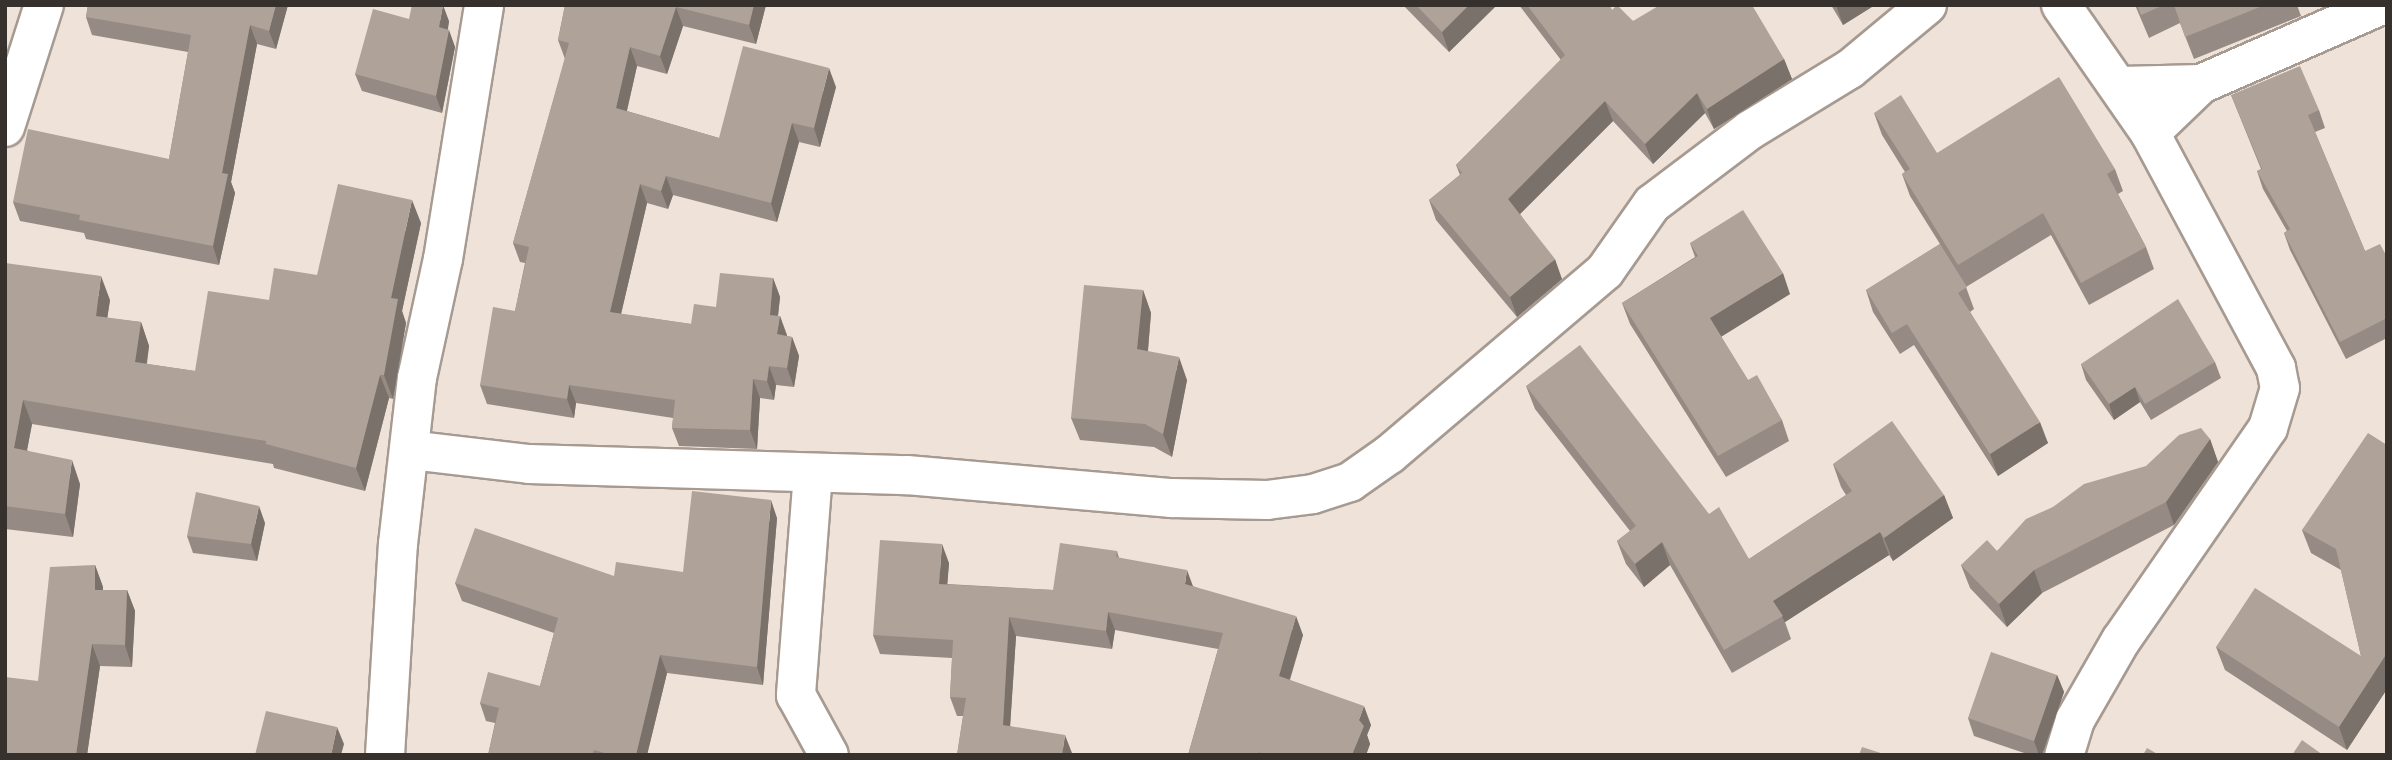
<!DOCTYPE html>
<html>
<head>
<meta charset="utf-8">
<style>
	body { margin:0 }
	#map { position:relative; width:2392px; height:760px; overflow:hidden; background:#efe2d8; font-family:"Titillium Web",sans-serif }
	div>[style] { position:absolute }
	.roads { filter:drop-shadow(2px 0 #a69a91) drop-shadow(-2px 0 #a69a91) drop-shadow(0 2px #a69a91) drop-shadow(0 -2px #a69a91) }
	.minor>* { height:38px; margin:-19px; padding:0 19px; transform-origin:19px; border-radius:19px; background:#fff }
	.wall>* { inset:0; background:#968b84 }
	.shaded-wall>* { inset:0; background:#7a716b }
	.building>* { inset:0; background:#aea299 }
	span { translate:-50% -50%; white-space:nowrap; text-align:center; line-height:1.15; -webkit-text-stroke:5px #fff; paint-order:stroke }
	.frame { position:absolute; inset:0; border:7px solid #36312d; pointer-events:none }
</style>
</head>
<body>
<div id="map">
	<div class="roads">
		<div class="minor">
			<i style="left:2061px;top:5px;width:156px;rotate:55.2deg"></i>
			<i style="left:2150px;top:133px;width:267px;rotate:61.8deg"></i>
			<i style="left:2276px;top:368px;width:20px;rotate:79deg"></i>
			<i style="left:2280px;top:388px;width:42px;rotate:106.7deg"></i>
			<i style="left:2268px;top:428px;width:258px;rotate:124.7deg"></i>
			<i style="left:2121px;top:640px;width:92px;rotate:119.9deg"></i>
			<i style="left:2075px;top:720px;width:37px;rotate:107deg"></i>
			<i style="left:2121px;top:86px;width:80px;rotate:-1.4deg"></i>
			<i style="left:5px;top:127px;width:128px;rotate:-72.3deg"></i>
			<i style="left:2150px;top:133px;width:71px;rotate:-43.9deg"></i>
			<i style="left:2201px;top:84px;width:197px;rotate:-23.6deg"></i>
			<i style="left:410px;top:450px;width:120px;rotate:6.7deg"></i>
			<i style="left:529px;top:464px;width:378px;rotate:1.7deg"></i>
			<i style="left:907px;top:475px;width:266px;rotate:5deg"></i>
			<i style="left:1172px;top:498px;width:95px;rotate:1.2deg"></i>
			<i style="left:1267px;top:500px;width:46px;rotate:-7.4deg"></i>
			<i style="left:1313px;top:494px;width:39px;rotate:-18deg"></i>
			<i style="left:1350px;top:482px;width:49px;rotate:-35deg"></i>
			<i style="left:1390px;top:454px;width:282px;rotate:-40.4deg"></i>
			<i style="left:1605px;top:271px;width:82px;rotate:-55deg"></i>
			<i style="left:1652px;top:204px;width:123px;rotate:-37.1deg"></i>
			<i style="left:1750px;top:130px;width:117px;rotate:-31.4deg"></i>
			<i style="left:1850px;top:69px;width:100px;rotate:-39.7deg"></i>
			<i style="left:813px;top:473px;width:223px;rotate:94.4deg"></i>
			<i style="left:796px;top:695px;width:68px;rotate:61.2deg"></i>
			<i style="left:385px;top:755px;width:211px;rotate:-86.5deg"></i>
			<i style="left:398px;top:544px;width:167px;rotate:-83.5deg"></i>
			<i style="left:417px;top:378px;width:122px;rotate:-77.7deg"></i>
			<i style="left:443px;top:259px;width:257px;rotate:-80.8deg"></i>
		</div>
	</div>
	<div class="wall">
		<i style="clip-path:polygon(88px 5px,288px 5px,276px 49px,257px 44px,231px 182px,235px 193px,219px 265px,86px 239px,84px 233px,20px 221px,13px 202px,169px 159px,188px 52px,92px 35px,86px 17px)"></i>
		<i style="clip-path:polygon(565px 5px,766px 5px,756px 44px,683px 26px,667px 74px,637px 66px,627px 111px,719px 138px,836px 87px,820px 147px,799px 142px,777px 222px,673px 195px,668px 209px,647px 203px,621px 314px,691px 324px,716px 307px,773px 278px,780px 297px,778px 316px,780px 316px,786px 336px,792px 337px,799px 356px,794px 387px,776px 385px,774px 400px,760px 398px,757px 449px,679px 446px,672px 428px,673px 418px,576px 403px,574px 418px,487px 404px,480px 385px,515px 311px,525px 263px,520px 262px,513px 243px,565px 59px,558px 40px)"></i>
		<i style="clip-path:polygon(1403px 5px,1497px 5px,1449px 52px)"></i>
		<i style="clip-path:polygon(1519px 5px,1609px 5px,1612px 10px,1633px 21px,1784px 59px,1792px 79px,1714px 129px,1705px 113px,1653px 164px,1613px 121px,1520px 214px,1562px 279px,1517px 317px,1436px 220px,1429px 200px,1460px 175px,1456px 165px,1561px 60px)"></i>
		<i style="clip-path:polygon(1831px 5px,1875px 5px,1843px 25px)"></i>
		<i style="clip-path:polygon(2135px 5px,2297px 5px,2301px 16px,2194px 59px,2180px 23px,2149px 38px)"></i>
		<i style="clip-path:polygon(409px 19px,449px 21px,448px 29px,455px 47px,442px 113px,362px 91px,355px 74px)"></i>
		<i style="clip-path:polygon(2231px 95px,2319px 110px,2325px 128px,2315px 132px,2365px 251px,2387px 257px,2387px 338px,2346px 359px,2290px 250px,2284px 233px,2287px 231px,2263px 189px,2257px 171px,2261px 169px)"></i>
		<i style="clip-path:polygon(1874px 113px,1937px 153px,2115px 169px,2123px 191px,2118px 194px,2146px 247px,2154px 269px,2089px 305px,2051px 235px,1966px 287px,1974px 309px,1970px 312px,2048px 443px,1998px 476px,1914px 345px,1900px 354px,1873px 312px,1866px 290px,1940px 244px,1910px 196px,1902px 174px,1905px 172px,1882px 135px)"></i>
		<i style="clip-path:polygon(421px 223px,402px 311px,406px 323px,393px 399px,389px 398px,365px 491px,274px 468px,273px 464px,32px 424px,27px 450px,80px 484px,73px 537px,5px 529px,5px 263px,110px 300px,107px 318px,141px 322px,149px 346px,147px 364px,195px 371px,269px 300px)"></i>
		<i style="clip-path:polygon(1690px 243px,1790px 294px,1721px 337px,1748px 380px,1782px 420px,1789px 441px,1726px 477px,1630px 324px,1622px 303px,1695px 257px)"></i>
		<i style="clip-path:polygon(1143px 290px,1151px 313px,1148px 351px,1187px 380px,1172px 457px,1154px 447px,1080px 440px,1071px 418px)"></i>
		<i style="clip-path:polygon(2215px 362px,2221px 378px,2151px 420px,2140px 402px,2114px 420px,2086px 380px,2081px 364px)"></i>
		<i style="clip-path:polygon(1526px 386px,1709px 514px,1749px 559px,1846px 495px,1841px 487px,1833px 464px,1944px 495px,1953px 518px,1893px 561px,1889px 555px,1785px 622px,1791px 639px,1732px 673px,1670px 565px,1644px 587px,1626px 564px,1617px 541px,1630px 531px,1535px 409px)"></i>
		<i style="clip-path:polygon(2210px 439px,2218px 462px,2174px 525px,2042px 593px,2007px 627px,1970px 588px,1961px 565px,1997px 551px,2053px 507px)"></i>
		<i style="clip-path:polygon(2387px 445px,2387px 689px,2347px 750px,2225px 670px,2216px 647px,2361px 656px,2341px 570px,2311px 553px,2302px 530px)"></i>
		<i style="clip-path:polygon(777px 518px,763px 685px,667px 673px,647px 755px,488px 755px,495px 723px,486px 721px,480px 703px,540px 686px,554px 633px,462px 601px,455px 583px,614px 576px,683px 572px)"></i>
		<i style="clip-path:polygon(265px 523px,257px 561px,193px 553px,187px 536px)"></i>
		<i style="clip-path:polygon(1117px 551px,1119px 558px,1193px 586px,1303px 635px,1290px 680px,1371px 725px,1367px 735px,1370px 744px,1366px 755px,1188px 755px,1218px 649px,1115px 630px,1112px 649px,1016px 636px,1010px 726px,1072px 753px,1071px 755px,957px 755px,963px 716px,957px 716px,950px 697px,952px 658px,880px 654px,873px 635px,949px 563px,947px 584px,1053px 590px)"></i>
		<i style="clip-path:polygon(95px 565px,103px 587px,103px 590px,127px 590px,135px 611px,132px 667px,100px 666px,87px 755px,5px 755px,38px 681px)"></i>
		<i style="clip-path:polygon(2057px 675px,2064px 692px,2042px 755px,2030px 755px,1974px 736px,1968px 718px)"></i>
	</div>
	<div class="shaded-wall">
		<i style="clip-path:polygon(276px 5px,288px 5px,276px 49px,269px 31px)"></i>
		<i style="clip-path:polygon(443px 5px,449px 21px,445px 44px,439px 27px)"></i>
		<i style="clip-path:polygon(754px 5px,766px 5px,756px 44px,749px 25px)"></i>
		<i style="clip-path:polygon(1469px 5px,1497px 5px,1449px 52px,1442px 32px)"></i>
		<i style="clip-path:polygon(1836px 5px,1875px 5px,1843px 25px)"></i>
		<i style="clip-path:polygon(676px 7px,683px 26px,667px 74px,660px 56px)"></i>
		<i style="clip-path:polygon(250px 25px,257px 44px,231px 182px,235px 193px,219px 265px,213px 246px,222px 173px)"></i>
		<i style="clip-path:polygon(449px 30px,455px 47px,442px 113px,436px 96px)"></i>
		<i style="clip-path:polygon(630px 47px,637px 66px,623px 127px,616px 108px)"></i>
		<i style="clip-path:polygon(1784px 59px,1792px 79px,1714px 129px,1707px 109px)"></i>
		<i style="clip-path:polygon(829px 68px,836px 87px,820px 147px,814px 128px)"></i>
		<i style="clip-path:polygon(1697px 93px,1705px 113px,1653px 164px,1645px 144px)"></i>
		<i style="clip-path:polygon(1605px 101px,1613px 121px,1515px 219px,1508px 199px)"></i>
		<i style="clip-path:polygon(792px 123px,799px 142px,777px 222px,771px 203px)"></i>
		<i style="clip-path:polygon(666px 176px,673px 195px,668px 209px,661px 191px)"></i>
		<i style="clip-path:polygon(640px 184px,647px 203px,617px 331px,610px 312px)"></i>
		<i style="clip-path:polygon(412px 200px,421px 223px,402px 311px,406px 323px,393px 399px,384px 375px,391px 298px)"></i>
		<i style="clip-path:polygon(1555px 259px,1562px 279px,1517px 317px,1510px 297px)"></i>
		<i style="clip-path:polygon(1783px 273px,1790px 294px,1717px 339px,1710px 318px)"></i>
		<i style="clip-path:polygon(101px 276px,110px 300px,104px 340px,96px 316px)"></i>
		<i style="clip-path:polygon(773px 278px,780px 297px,776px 333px,770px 315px)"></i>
		<i style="clip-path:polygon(1143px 290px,1151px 313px,1146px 372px,1137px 349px)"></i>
		<i style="clip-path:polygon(780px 316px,787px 335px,784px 353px,777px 334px)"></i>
		<i style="clip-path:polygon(141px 322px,149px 346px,143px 386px,135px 362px)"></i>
		<i style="clip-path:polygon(792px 337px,799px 356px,794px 387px,787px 368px)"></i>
		<i style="clip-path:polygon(1179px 357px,1187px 380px,1172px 457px,1163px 434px)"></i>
		<i style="clip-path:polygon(769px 366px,776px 385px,774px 400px,767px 381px)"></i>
		<i style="clip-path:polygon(380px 375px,389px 398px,365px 491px,356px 468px)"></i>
		<i style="clip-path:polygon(753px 379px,760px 398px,757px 449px,750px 430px)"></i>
		<i style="clip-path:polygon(569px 385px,576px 403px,574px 418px,567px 399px)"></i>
		<i style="clip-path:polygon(2135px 387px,2140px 402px,2114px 420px,2109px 404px)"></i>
		<i style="clip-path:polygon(23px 400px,32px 424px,23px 471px,14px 448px)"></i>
		<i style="clip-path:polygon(2040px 422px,2048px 443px,1998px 476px,1990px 454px)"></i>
		<i style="clip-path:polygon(2210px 439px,2218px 462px,2174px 525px,2166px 502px)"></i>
		<i style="clip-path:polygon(72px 460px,80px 484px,73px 537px,65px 514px)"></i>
		<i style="clip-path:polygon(1944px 495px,1953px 518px,1893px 561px,1884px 538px)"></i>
		<i style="clip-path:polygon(771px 500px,777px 518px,763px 685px,757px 667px)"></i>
		<i style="clip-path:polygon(259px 506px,265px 523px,257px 561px,251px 544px)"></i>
		<i style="clip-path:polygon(1880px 532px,1889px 555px,1785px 622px,1773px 601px)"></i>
		<i style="clip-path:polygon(1662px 542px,1670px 565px,1644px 587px,1635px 564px)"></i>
		<i style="clip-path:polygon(942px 544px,949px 563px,946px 602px,939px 584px)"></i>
		<i style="clip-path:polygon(95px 565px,103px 587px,103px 611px,95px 590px)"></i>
		<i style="clip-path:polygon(1187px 570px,1194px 589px,1185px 584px)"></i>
		<i style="clip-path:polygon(2034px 570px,2042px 593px,2007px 627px,1999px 604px)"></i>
		<i style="clip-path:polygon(127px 590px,135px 611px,132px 667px,125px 645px)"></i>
		<i style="clip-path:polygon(1108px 612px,1115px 630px,1112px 649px,1106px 631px)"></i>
		<i style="clip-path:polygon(1296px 616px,1303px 635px,1285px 694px,1279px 676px)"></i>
		<i style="clip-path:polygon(1009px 617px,1016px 636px,1009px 743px,1003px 725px)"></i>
		<i style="clip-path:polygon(92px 644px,100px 666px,87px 755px,76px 755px)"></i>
		<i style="clip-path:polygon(2387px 653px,2387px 689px,2347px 750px,2339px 727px)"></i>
		<i style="clip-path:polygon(660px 655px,667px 673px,647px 755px,636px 755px)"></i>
		<i style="clip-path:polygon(2057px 675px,2064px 692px,2042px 755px,2039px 755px,2034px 741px)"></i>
		<i style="clip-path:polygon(1364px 706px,1371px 725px,1367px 735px,1370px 744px,1366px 755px,1352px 755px,1359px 720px)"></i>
		<i style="clip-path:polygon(337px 727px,344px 744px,341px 755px,331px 755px)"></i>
		<i style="clip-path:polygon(1065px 735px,1072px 753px,1071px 755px,1062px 755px)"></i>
	</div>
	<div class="building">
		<i style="clip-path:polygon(88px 5px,276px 5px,269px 31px,250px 25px,222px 173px,228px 174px,213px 246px,79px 220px,80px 215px,13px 202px,28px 129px,169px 159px,191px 35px,86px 17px)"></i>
		<i style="clip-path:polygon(412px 5px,443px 5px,439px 27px,449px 30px,436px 96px,355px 74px,373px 9px,409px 19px)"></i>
		<i style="clip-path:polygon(565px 5px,754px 5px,749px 25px,676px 7px,660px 56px,630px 47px,616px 108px,719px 138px,743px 46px,829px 68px,814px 128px,792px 123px,771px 203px,666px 176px,661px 191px,640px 184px,610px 312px,691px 324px,694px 304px,716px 307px,720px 273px,773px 278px,770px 315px,780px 316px,777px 334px,792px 337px,787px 368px,769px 366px,767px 381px,753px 379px,750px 430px,672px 428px,675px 400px,569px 385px,567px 399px,480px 385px,493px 307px,515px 311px,529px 247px,513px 243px,569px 43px,558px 40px)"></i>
		<i style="clip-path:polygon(1416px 5px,1469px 5px,1442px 32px)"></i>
		<i style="clip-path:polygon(1527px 5px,1609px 5px,1612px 10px,1617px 5px,1633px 21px,1660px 5px,1752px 5px,1784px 59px,1707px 109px,1697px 93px,1645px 144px,1605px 101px,1508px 199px,1555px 259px,1510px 297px,1429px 200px,1462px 173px,1456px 165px,1565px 55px)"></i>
		<i style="clip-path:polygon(2137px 5px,2164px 5px,2141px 15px)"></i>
		<i style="clip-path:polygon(2174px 5px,2265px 5px,2185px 37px)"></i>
		<i style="clip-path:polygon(2300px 66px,2319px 110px,2308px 115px,2365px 251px,2380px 244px,2387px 257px,2387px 318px,2340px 342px,2284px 233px,2290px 229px,2257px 171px,2262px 169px,2231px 95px)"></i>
		<i style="clip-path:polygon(2059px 77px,2115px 169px,2107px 174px,2146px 247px,2081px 283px,2043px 213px,1958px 265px,1902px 174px,1910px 169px,1874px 113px,1901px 95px,1937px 153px)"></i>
		<i style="clip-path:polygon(338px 184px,412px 200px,391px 298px,398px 299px,384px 375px,380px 375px,356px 468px,266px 444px,266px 441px,23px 400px,14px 448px,72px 460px,65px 514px,5px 506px,5px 263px,101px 276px,96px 316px,141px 322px,135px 362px,195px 371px,208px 291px,269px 300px,274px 268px,317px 275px)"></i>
		<i style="clip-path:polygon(1743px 210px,1783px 273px,1710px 318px,1748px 380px,1757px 375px,1782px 420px,1718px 456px,1622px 303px,1698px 256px,1690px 243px)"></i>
		<i style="clip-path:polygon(1940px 244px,1967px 287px,1958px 293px,2040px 422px,1990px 454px,1907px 324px,1892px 333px,1866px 290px)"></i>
		<i style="clip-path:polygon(1084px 285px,1143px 290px,1137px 349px,1179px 357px,1163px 434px,1145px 424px,1071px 418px)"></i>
		<i style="clip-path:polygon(2178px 299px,2215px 362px,2145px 404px,2135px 387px,2109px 404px,2081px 364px)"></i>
		<i style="clip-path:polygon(1580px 345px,1709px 514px,1719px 507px,1749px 559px,1852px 491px,1833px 464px,1892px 421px,1944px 495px,1884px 538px,1880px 532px,1773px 601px,1783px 616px,1724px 650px,1662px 542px,1635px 564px,1617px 541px,1636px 526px,1526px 386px)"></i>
		<i style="clip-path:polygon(2201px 428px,2210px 439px,2166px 502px,2034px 570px,1999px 604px,1961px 565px,1987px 540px,1997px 551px,2026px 519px,2053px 507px,2084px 484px,2146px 466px,2179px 435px)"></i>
		<i style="clip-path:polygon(2368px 433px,2387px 445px,2387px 653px,2339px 727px,2216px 647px,2255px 588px,2361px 656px,2336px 549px,2302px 530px)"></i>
		<i style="clip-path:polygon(692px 491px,771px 500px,757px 667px,660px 655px,636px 755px,612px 755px,594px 750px,592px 755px,488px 755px,499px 708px,480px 703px,488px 672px,540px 686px,558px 618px,455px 583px,475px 528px,614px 576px,616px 562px,683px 572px)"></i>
		<i style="clip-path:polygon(196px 492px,259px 506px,251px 544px,187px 536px)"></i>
		<i style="clip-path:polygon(880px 540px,942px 544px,939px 584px,1053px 590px,1060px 543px,1117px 551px,1116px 557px,1187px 570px,1185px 584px,1296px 616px,1279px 676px,1364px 706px,1359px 720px,1364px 726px,1352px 755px,1265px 755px,1259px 752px,1258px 755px,1188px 755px,1223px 633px,1108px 612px,1106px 631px,1009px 617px,1003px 725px,1065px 735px,1062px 755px,957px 755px,966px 698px,950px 697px,953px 640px,873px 635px)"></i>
		<i style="clip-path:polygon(95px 565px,95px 590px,127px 590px,125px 645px,92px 644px,76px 755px,5px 755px,5px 677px,38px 681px,50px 567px)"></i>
		<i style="clip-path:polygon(1991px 652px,2057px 675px,2034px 741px,1968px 718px)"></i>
		<i style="clip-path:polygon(266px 711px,337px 727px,331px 755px,255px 755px)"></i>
		<i style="clip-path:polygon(2302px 740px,2323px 755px,2292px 755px)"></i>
		<i style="clip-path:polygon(1862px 747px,1887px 755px,1859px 755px)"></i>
		<i style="clip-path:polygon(2147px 748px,2159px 755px,2143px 755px)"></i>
	</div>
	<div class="frame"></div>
</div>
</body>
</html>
